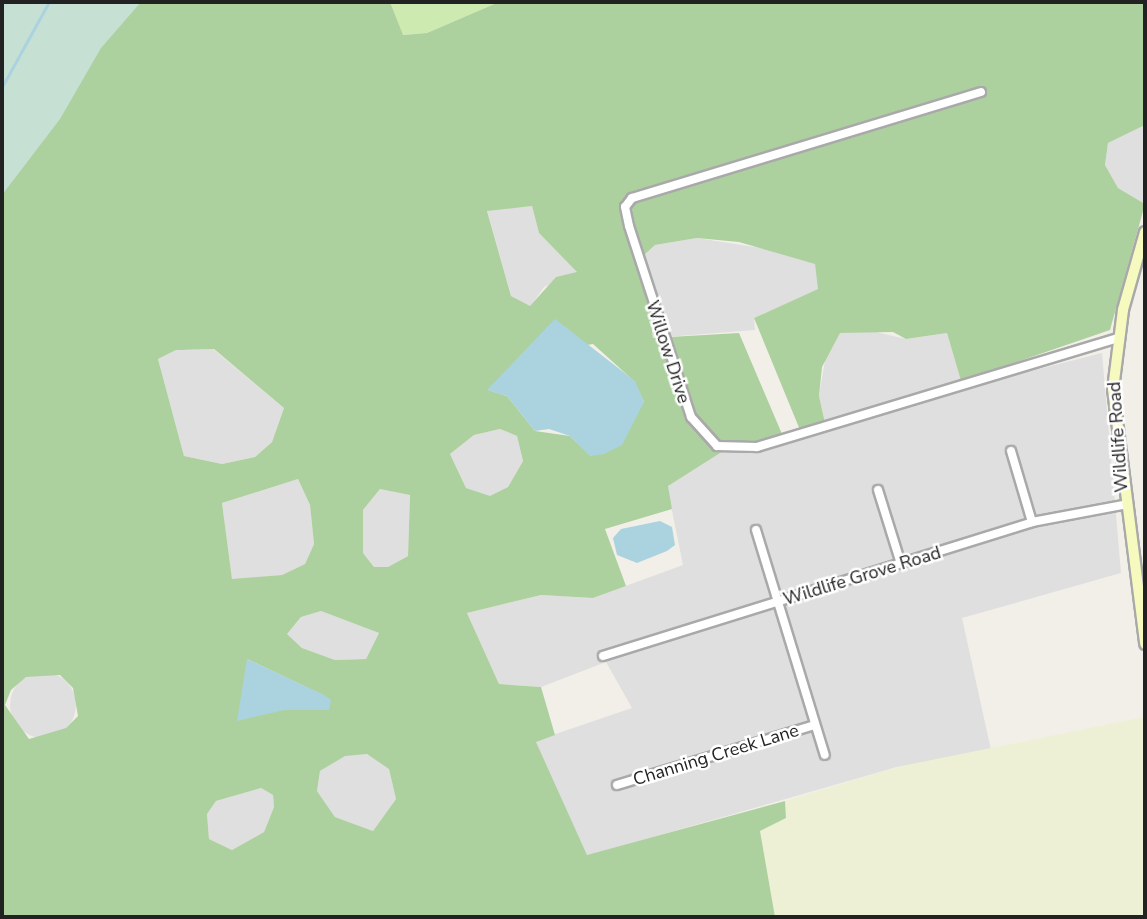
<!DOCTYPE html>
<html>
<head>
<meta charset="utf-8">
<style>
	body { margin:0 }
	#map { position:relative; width:1147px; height:919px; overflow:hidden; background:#f2efe9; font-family:"Nunito Sans",sans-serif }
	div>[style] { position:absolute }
	.residential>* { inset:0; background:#e0dfdf }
	.round { border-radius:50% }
	.farmland>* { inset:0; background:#eef0d5 }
	.grass>* { inset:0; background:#cdebb0 }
	.forest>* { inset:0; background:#add19e }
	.wetland>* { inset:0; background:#c6e0d4 }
	.water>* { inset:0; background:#aad3df }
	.stream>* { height:2.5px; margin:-1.25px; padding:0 1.25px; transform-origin:1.25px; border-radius:1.25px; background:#aad3df }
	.roads { filter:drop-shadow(2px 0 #a9a9a9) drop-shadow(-2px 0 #a9a9a9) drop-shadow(0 2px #a9a9a9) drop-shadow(0 -2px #a9a9a9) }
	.street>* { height:8px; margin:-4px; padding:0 4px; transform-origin:4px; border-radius:4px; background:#fff }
	.secondary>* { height:10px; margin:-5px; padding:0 5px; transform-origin:5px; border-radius:5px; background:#f7fabf }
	span { translate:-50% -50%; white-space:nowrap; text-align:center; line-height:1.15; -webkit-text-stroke:5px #fff; paint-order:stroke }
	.street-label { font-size:18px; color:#222 }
	.frame { position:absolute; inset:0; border:4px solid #222; pointer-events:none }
</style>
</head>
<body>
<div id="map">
	<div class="residential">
		<i style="clip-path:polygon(1145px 125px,1145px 204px,1118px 188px,1105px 165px,1108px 143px)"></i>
		<i style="clip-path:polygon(532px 206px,539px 233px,578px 272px,544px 287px,530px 307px,511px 296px,487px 210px)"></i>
		<i style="clip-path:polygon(697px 238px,800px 254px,815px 264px,819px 289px,754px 318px,755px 330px,653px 338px,643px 256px,655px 245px)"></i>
		<i style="clip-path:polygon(863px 329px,906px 339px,947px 333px,961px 381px,845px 418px,1102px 353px,1121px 573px,962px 618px,991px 750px,897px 767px,587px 856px,535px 741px,632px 708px,606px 662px,541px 687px,499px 684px,467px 613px,541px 595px,593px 598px,683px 565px,667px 486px,727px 448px,825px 423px,819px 396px,827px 348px,840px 333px)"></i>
		<i style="clip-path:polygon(213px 349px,284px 408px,272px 442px,255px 457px,222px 464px,184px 456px,158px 359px,176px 350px)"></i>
		<i style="clip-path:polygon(500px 429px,517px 436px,523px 461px,508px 487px,490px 497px,466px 488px,450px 454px,474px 435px)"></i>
		<i style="clip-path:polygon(298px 479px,310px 505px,314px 544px,305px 564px,282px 575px,232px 580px,222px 503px)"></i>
		<i style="clip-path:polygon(380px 489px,410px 494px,408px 556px,388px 567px,374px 567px,363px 553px,363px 510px)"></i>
		<i style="clip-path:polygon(321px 611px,379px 633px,366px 659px,335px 660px,302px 648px,287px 634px,301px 617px)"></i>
		<i class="round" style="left:10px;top:672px;width:66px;height:66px"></i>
		<i style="clip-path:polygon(367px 754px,389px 768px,396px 799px,373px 831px,335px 817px,317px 791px,320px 771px,345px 755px)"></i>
		<i style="clip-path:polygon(261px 788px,273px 795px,274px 807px,264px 832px,232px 850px,209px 839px,207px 814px,216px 801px)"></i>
	</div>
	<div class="farmland">
		<i style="clip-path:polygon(1144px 717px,1145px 917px,775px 917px,760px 831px,786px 818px,785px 801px,897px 767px)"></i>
	</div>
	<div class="grass">
		<i style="clip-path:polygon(390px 2px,499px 2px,427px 33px,402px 35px)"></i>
	</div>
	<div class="forest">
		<i style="clip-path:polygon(evenodd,2px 2px,390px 2px,403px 35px,427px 33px,499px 2px,1145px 2px,1145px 125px,1108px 143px,1105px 165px,1118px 188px,1145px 204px,1110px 330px,961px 381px,947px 333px,906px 339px,893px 332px,840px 333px,822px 367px,819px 396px,825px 423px,800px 430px,754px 318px,818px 289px,815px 264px,739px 242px,697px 238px,655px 245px,643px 256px,653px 338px,739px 333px,782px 434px,720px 453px,668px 486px,672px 509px,605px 529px,626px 586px,593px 598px,541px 595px,467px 613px,499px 684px,541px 687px,555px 735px,536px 742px,587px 855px,785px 801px,786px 818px,760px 831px,775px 917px,2px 917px,2px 2px,532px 206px,539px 233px,577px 272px,556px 277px,530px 306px,511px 296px,487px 211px,532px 206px,2px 2px,593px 344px,634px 381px,644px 402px,591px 456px,570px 436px,535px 431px,507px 396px,488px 390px,521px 357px,593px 344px,2px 2px,214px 349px,284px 408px,272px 442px,255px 457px,222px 464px,184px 456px,158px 359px,176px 350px,214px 349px,2px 2px,500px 429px,517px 436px,523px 461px,508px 487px,490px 496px,466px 488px,450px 454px,474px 435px,500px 429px,2px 2px,298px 479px,310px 505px,314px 544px,305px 564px,282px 575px,232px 579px,222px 503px,298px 479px,2px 2px,380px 489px,410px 495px,408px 556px,388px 567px,374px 567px,363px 553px,363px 510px,380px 489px,2px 2px,321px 611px,379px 633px,366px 659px,335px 660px,302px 648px,287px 634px,301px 617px,321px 611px,2px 2px,247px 659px,323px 695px,329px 710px,284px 710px,247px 659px,2px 2px,60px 675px,73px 688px,78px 716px,66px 728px,29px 739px,5px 705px,11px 690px,26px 677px,60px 675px,2px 2px,367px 754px,389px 769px,396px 799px,373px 831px,335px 817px,317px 791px,320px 771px,345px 756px,367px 754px,2px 2px,261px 788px,273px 795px,274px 807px,264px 832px,232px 850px,209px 839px,207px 814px,216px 801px,261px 788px)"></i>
	</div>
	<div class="wetland">
		<i style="clip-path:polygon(2px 2px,141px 2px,101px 48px,60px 119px,2px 195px)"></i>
	</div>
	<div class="water">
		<i style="clip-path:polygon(555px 319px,635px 381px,644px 402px,622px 445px,604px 454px,590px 456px,570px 436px,549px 429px,535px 431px,507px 396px,487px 390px)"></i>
		<i style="clip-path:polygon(660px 521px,672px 527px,675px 545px,667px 551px,637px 563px,617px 555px,613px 538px,621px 529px)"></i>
		<i style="clip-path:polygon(247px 659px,324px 695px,331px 700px,329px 710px,284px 710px,237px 721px)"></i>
	</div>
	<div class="stream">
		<i style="left:2px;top:87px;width:97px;rotate:-61.1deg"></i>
	</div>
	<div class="roads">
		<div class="street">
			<i style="left:981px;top:92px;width:365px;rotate:163.1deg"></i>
			<i style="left:632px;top:198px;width:11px;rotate:128deg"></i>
			<i style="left:625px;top:207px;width:19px;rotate:78deg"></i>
			<i style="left:629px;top:226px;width:201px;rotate:72deg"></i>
			<i style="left:691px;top:417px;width:39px;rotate:48deg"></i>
			<i style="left:717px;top:446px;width:40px;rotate:1.4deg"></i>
			<i style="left:757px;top:447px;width:377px;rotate:-16.8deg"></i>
			<i style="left:1011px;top:451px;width:74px;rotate:73.5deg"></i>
			<i style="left:878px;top:490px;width:77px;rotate:72.7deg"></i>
			<i style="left:756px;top:530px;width:235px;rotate:73deg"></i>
			<i style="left:603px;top:656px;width:449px;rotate:-17.3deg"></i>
			<i style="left:1032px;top:522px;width:93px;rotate:-10.6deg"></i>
			<i style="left:617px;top:785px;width:206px;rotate:-16.9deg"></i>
		</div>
		<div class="secondary">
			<i style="left:1145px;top:232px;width:81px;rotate:105.8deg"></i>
			<i style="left:1123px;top:310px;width:80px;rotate:97.2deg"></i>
			<i style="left:1113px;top:389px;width:257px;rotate:82.8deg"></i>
		</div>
	</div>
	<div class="street-label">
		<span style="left:668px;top:352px;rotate:72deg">Willow Drive</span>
		<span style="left:1118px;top:437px;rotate:-94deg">Wildlife Road</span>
		<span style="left:862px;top:576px;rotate:-17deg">Wildlife Grove Road</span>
		<span style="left:716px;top:755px;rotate:-17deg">Channing Creek Lane</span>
	</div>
	<div class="frame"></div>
</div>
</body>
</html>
